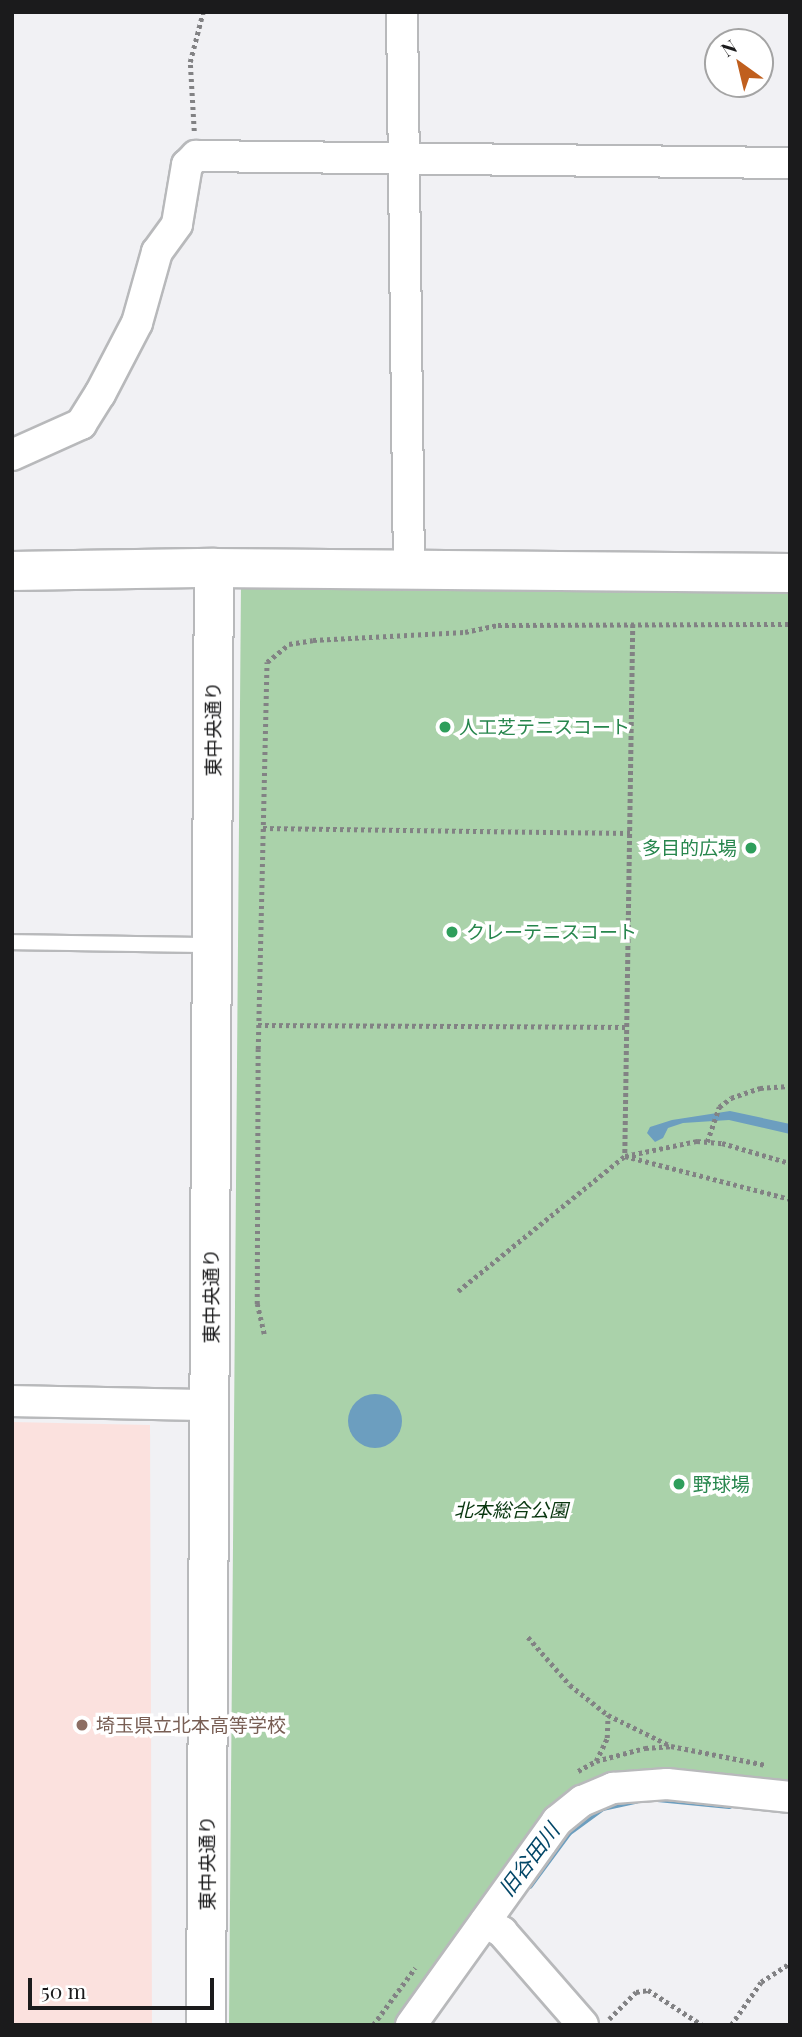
<!DOCTYPE html>
<html>
<head>
<meta charset="utf-8">
<style>
	body { margin:0 }
	#map { position:relative; width:802px; height:2037px; overflow:hidden; background:#f1f1f4; font-family:"Playfair Display","Noto Sans JP",serif }
	div>[style] { position:absolute }
	.education>* { inset:0; background:#fbe1de }
	.green>* { inset:0; background:#aad2aa }
	.water>* { inset:0; background:#6c9ebf }
	.round { border-radius:50% }
	.stream>* { height:7px; margin:-3.5px; padding:0 3.5px; transform-origin:3.5px; border-radius:3.5px; background:#6c9ebf }
	.path>* { height:4.5px; margin-top:-2.25px; transform-origin:0; background:repeating-linear-gradient(90deg,#828284 0 3.5px,transparent 0 7px) }
	.roads { filter:drop-shadow(2px 0 #b8b9bb) drop-shadow(-2px 0 #b8b9bb) drop-shadow(0 2px #b8b9bb) drop-shadow(0 -2px #b8b9bb) }
	.lane>* { height:14px; margin:-7px; padding:0 7px; transform-origin:7px; border-radius:7px; background:#fff }
	.street>* { height:30px; margin:-15px; padding:0 15px; transform-origin:15px; border-radius:15px; background:#fff }
	.secondary>* { height:38px; margin:-19px; padding:0 19px; transform-origin:19px; border-radius:19px; background:#fff }
	.dots>* { width:19px; height:19px; translate:-50% -50%; box-sizing:border-box; border:4px solid #fff; border-radius:50% }
	span { translate:-50% -50%; white-space:nowrap; text-align:center; line-height:1.15; -webkit-text-stroke:7px #fff; paint-order:stroke }
	.leisure-label { font-size:19px; color:#27864d }
	.left { translate:0 -50%; text-align:left }
	.right { translate:-100% -50%; text-align:right }
	.street-label { font-size:19px; color:#1b1b1c }
	.park-label { font-size:19px; color:#08360f; font-style:italic }
	.education-label { font-size:19px; color:#785e54 }
	.water-label { font-size:21px; color:#034768; font-style:italic }
	.frame { position:absolute; inset:0; border:14px solid #1b1b1c; pointer-events:none }
	.north { position:absolute; left:704px; top:28px; width:70px; height:70px; box-sizing:border-box; background:#fff; border:2px solid #a4a4a4; border-radius:50%; rotate:326deg; font-size:19px; font-weight:700; line-height:28px; text-align:center; color:#1b1b1c }
	.north::after { content:''; display:block; margin:auto; width:24px; height:32px; background:#c05f1e; clip-path:polygon(50% 0,100% 100%,50% 72%,0 100%) }
	.scale { position:absolute; left:28px; top:1978px; width:186px; height:32px; box-sizing:border-box; border:4px solid #1b1b1c; border-top:0; padding-left:9px; font-size:21px; line-height:24px; white-space:nowrap; color:#1b1b1c; -webkit-text-stroke:5px #fff; paint-order:stroke }
</style>
</head>
<body>
<div id="map">
	<div class="education">
		<i style="clip-path:polygon(12px 1422px,150px 1425px,152px 2025px,12px 2025px)"></i>
	</div>
	<div class="green">
		<i style="clip-path:polygon(241px 584px,790px 587px,790px 1784px,670px 1771px,551px 1812px,394px 2025px,229px 2025px)"></i>
	</div>
	<div class="water">
		<i style="clip-path:polygon(730px 1111px,790px 1124px,790px 1134px,729px 1120px,683px 1123px,668px 1128px,663px 1138px,655px 1142px,647px 1133px,650px 1127px,672px 1120px)"></i>
		<i class="round" style="left:348px;top:1394px;width:54px;height:54px"></i>
	</div>
	<div class="stream">
		<i style="left:657px;top:1798px;width:72px;rotate:5.6deg"></i>
		<i style="left:529px;top:1885px;width:66px;rotate:-53.7deg"></i>
		<i style="left:568px;top:1832px;width:42px;rotate:-36.3deg"></i>
		<i style="left:602px;top:1807px;width:34px;rotate:-12deg"></i>
	</div>
	<div class="path">
		<i style="left:194px;top:131px;width:69px;rotate:-93.3deg"></i>
		<i style="left:190px;top:62px;width:52px;rotate:-75.4deg"></i>
		<i style="left:633px;top:624px;width:532px;rotate:90.86deg"></i>
		<i style="left:625px;top:1156px;width:74px;rotate:-11.8deg"></i>
		<i style="left:697px;top:1141px;width:25px;rotate:5deg"></i>
		<i style="left:722px;top:1143px;width:71px;rotate:16.4deg"></i>
		<i style="left:263px;top:828px;width:367px;rotate:0.8deg"></i>
		<i style="left:258px;top:1025px;width:369px;rotate:0.3deg"></i>
		<i style="left:707px;top:1142px;width:37px;rotate:-71deg"></i>
		<i style="left:719px;top:1107px;width:15px;rotate:-37deg"></i>
		<i style="left:731px;top:1098px;width:31px;rotate:-19deg"></i>
		<i style="left:760px;top:1088px;width:30px;rotate:-4deg"></i>
		<i style="left:458px;top:1291px;width:215px;rotate:-39deg"></i>
		<i style="left:625px;top:1156px;width:171px;rotate:14.6deg"></i>
		<i style="left:264px;top:1334px;width:31px;rotate:-103deg"></i>
		<i style="left:257px;top:1304px;width:255px;rotate:-89.8deg"></i>
		<i style="left:258px;top:1049px;width:387px;rotate:-88.7deg"></i>
		<i style="left:267px;top:662px;width:28px;rotate:-39deg"></i>
		<i style="left:289px;top:644px;width:24px;rotate:-9deg"></i>
		<i style="left:313px;top:640px;width:152px;rotate:-3deg"></i>
		<i style="left:465px;top:632px;width:34px;rotate:-12deg"></i>
		<i style="left:498px;top:625px;width:292px;rotate:-0.2deg"></i>
		<i style="left:528px;top:1637px;width:64px;rotate:48.8deg"></i>
		<i style="left:570px;top:1685px;width:48px;rotate:38.3deg"></i>
		<i style="left:608px;top:1715px;width:70px;rotate:26.2deg"></i>
		<i style="left:671px;top:1746px;width:97px;rotate:11.3deg"></i>
		<i style="left:596px;top:1761px;width:25px;rotate:-64deg"></i>
		<i style="left:607px;top:1738px;width:23px;rotate:-88deg"></i>
		<i style="left:578px;top:1771px;width:21px;rotate:-29deg"></i>
		<i style="left:596px;top:1761px;width:51px;rotate:-14.9deg"></i>
		<i style="left:645px;top:1748px;width:26px;rotate:-4deg"></i>
		<i style="left:609px;top:2019px;width:38px;rotate:-45deg"></i>
		<i style="left:636px;top:1992px;width:12px;rotate:-9deg"></i>
		<i style="left:648px;top:1990px;width:64px;rotate:32.9deg"></i>
		<i style="left:373px;top:2025px;width:71px;rotate:-53.6deg"></i>
		<i style="left:731px;top:2025px;width:52px;rotate:-55.1deg"></i>
		<i style="left:761px;top:1982px;width:35px;rotate:-33deg"></i>
	</div>
	<div class="roads">
		<div class="lane">
			<i style="left:12px;top:942px;width:198px;rotate:0.9deg"></i>
		</div>
		<div class="street">
			<i style="left:402px;top:12px;width:558px;rotate:89.28deg"></i>
			<i style="left:12px;top:455px;width:76px;rotate:-24.2deg"></i>
			<i style="left:81px;top:424px;width:36px;rotate:-58deg"></i>
			<i style="left:100px;top:394px;width:80px;rotate:-62.5deg"></i>
			<i style="left:137px;top:323px;width:74px;rotate:-74.3deg"></i>
			<i style="left:157px;top:252px;width:34px;rotate:-54deg"></i>
			<i style="left:177px;top:224px;width:60px;rotate:-80.4deg"></i>
			<i style="left:187px;top:165px;width:13px;rotate:-45deg"></i>
			<i style="left:196px;top:156px;width:594px;rotate:0.68deg"></i>
			<i style="left:12px;top:1401px;width:198px;rotate:1.2deg"></i>
			<i style="left:485px;top:1922px;width:20px;rotate:30deg"></i>
			<i style="left:502px;top:1932px;width:123px;rotate:48.9deg"></i>
			<i style="left:411px;top:2025px;width:251px;rotate:-54.4deg"></i>
			<i style="left:557px;top:1821px;width:32px;rotate:-39deg"></i>
			<i style="left:582px;top:1801px;width:34px;rotate:-23deg"></i>
			<i style="left:613px;top:1788px;width:54px;rotate:-4.2deg"></i>
			<i style="left:667px;top:1784px;width:124px;rotate:6deg"></i>
		</div>
		<div class="secondary">
			<i style="left:12px;top:571px;width:202px;rotate:-0.9deg"></i>
			<i style="left:214px;top:568px;width:576px;rotate:0.5deg"></i>
			<i style="left:206px;top:2025px;width:1457px;rotate:-89.69deg"></i>
		</div>
	</div>
	<div class="dots">
		<i style="left:445px;top:727px;background:#2e9e5b"></i>
		<i style="left:751px;top:848px;background:#2e9e5b"></i>
		<i style="left:452px;top:932px;background:#2e9e5b"></i>
		<i style="left:679px;top:1484px;background:#2e9e5b"></i>
		<i style="left:82px;top:1725px;background:#8d6e63"></i>
	</div>
	<div class="leisure-label">
		<span class="left" style="left:459px;top:727px">人工芝テニスコート</span>
		<span class="right" style="left:737px;top:848px">多目的広場</span>
		<span class="left" style="left:466px;top:932px">クレーテニスコート</span>
		<span class="left" style="left:693px;top:1484px">野球場</span>
	</div>
	<div class="street-label">
		<span style="left:213px;top:729px;rotate:-90deg">東中央通り</span>
		<span style="left:211px;top:1296px;rotate:-90deg">東中央通り</span>
		<span style="left:207px;top:1863px;rotate:-90deg">東中央通り</span>
	</div>
	<div class="park-label">
		<span style="left:511px;top:1510px">北本総合公園</span>
	</div>
	<div class="education-label">
		<span class="left" style="left:96px;top:1725px">埼玉県立北本高等学校</span>
	</div>
	<div class="water-label">
		<span style="left:528px;top:1859px;rotate:-53deg">旧谷田川</span>
	</div>
	<div class="frame"></div>
	<div class="north">N</div>
	<div class="scale">50 m</div>
</div>
</body>
</html>
